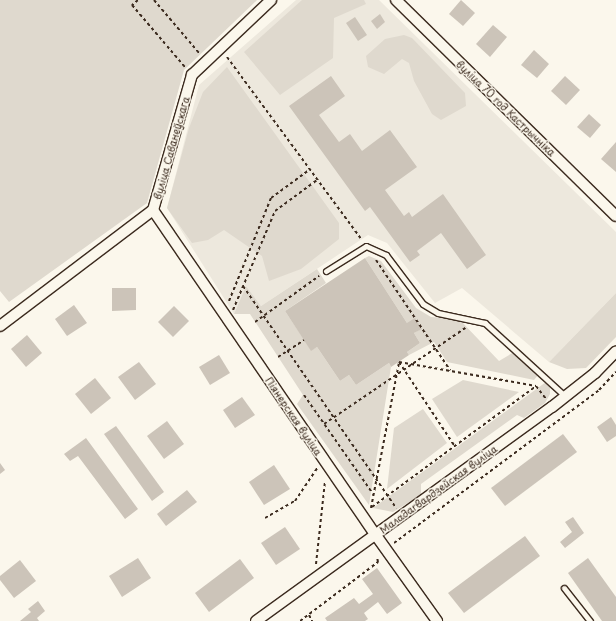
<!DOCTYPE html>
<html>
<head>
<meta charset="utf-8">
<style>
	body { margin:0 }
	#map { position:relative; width:616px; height:621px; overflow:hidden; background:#fbf7ec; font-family:"Playpen Sans",sans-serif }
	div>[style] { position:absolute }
	.built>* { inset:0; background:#ede8dd }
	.green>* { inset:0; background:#dfd9ce }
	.building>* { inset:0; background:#ccc4b9 }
	.path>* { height:2px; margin-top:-1px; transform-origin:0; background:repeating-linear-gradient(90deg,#3b2a1e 0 3px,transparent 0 6px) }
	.roads { filter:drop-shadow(1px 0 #3b2a1e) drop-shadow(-1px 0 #3b2a1e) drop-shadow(0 1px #3b2a1e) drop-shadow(0 -1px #3b2a1e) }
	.service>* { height:5px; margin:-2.5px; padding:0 2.5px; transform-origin:2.5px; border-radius:2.5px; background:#fbf7ec }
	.minor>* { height:10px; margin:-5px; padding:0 5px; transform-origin:5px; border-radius:5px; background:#fbf7ec }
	span { translate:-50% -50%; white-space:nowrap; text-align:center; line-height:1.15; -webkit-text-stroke:3px #fbf7ec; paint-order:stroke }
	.street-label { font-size:10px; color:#3b2a1e }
</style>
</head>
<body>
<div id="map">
	<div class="built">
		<i style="clip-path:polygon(296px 0,379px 0,616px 232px,616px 293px,549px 362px,462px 288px,435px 303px,387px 243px,368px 235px,261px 306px,246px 286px,234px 314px,167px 208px,199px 85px)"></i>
	</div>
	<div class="green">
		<i style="clip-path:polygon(0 0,257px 0,184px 70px,147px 203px,9px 302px,0 291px)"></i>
		<i style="clip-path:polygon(302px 0,364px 0,366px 4px,334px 18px,333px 58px,280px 95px,244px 52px)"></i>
		<i style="clip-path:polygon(404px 35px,412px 38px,465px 93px,466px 106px,441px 120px,432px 114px,414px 81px,409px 63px,402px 59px,384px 74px,368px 67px,366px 56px,385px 39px)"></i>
		<i style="clip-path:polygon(227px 67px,339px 223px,339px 239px,301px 269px,269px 281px,262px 256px,224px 230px,208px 240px,192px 243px,167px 208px,189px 128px,203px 92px)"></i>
		<i style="clip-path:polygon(369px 256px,381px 261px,416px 308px,431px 317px,459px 319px,499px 361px,514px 352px,538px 375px,534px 380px,447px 362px,434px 342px,409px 355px,407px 352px,420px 343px,414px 333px,421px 329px,407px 323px,365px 258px)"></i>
		<i style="clip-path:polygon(317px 269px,326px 283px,285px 311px,311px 350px,317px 347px,340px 381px,349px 375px,356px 385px,389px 363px,391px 367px,369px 505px,297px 404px,303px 395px,250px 314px,234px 314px,246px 286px,261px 306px)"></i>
		<i style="clip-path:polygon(616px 293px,616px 337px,586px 368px,567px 369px,549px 362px)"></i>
		<i style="clip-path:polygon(463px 380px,519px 392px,457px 437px,432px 399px)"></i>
		<i style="clip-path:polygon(546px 382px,550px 386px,550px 394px,545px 403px,524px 418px,517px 415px,421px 484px,421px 495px,393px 512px,373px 508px)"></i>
		<i style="clip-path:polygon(423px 409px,447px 443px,387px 489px,394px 428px)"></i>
	</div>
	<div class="building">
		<i style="clip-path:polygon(461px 0,475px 13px,463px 26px,449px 14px)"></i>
		<i style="clip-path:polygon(380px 14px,385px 22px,377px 29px,371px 21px)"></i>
		<i style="clip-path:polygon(355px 17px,367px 35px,358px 41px,346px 23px)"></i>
		<i style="clip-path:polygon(493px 25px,507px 37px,490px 57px,476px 44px)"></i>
		<i style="clip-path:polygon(534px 50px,549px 64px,537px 78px,521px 65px)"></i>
		<i style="clip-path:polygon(331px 76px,345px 96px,319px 115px,339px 142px,350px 134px,362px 151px,390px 130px,417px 167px,385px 190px,404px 216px,409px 212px,412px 217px,443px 194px,486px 255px,467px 269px,441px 233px,417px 251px,420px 255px,410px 262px,370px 207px,365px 211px,289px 106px)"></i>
		<i style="clip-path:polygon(565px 76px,580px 90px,566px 105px,551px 91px)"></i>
		<i style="clip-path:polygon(589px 114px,601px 125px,590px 138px,577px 127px)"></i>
		<i style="clip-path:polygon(616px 142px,616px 172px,601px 159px)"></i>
		<i style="clip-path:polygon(365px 258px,407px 323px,415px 318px,422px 329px,414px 333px,420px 343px,407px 352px,409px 355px,391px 367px,389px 363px,356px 385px,349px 375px,340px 381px,317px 347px,311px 351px,285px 311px)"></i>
		<i style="clip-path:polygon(112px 288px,136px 288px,136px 310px,112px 311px)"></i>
		<i style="clip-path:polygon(74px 305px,87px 323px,67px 336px,55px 319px)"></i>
		<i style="clip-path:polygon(174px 306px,189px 321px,173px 337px,158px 322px)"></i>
		<i style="clip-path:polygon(27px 335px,42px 353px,26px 367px,11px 349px)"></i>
		<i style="clip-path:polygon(219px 355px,230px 373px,210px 385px,199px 367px)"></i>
		<i style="clip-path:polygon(139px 362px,156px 384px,135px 400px,118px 377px)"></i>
		<i style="clip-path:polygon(95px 378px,111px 398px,91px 414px,75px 394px)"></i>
		<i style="clip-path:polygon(242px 397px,255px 415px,235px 428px,223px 410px)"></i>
		<i style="clip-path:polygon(611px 417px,616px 425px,616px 436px,607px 442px,597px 427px)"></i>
		<i style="clip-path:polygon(167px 421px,184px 444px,164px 459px,147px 436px)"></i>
		<i style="clip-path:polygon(116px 426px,164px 492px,152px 501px,104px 434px)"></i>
		<i style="clip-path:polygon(563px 434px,577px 452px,505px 506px,491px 488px)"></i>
		<i style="clip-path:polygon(86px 438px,138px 509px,125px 519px,78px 456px,70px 461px,64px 454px)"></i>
		<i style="clip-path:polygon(0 463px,5px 470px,0 474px)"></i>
		<i style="clip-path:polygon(274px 465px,290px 489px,264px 505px,249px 482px)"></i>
		<i style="clip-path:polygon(187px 490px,197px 502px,166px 526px,157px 514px)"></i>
		<i style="clip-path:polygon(573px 517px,584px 533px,565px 548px,560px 542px,572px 532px,565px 522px)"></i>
		<i style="clip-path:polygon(285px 527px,300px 549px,276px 565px,261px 543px)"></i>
		<i style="clip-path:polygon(525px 536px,540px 556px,464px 613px,448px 593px)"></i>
		<i style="clip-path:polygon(138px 558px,151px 578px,122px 597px,109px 576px)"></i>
		<i style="clip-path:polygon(588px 558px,616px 597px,616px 621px,602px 621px,568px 573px)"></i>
		<i style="clip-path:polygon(240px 559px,254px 578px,209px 612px,195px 593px)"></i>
		<i style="clip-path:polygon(20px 560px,36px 581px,14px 598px,0 580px,0 576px)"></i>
		<i style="clip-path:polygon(377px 568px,402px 603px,387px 614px,378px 602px,364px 613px,368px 619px,365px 621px,327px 621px,325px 618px,354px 598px,359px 604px,373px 594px,362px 579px)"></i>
		<i style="clip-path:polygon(38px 601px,45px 611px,37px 618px,39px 621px,20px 621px,31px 612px,28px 609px)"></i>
	</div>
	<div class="path">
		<i style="left:138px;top:0;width:8px;rotate:140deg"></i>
		<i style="left:132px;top:5px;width:82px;rotate:49.5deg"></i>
		<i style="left:154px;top:0;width:71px;rotate:49.6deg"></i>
		<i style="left:227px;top:57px;width:226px;rotate:53.6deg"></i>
		<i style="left:376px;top:260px;width:133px;rotate:56.1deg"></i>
		<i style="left:243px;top:286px;width:270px;rotate:55.4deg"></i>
		<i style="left:229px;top:301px;width:111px;rotate:-67.8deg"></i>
		<i style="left:271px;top:198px;width:47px;rotate:-36.4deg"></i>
		<i style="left:233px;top:310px;width:108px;rotate:-67deg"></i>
		<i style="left:275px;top:211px;width:52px;rotate:-36.4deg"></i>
		<i style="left:255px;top:322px;width:79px;rotate:-35.7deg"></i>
		<i style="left:278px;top:357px;width:31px;rotate:-33deg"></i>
		<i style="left:399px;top:362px;width:100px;rotate:56.5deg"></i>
		<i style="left:304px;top:395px;width:121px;rotate:55.1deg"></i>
		<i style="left:324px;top:424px;width:171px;rotate:-34.2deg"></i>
		<i style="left:372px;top:507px;width:204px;rotate:-36.4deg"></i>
		<i style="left:371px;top:508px;width:149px;rotate:-79.1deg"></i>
		<i style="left:399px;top:362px;width:139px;rotate:9.9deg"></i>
		<i style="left:536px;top:386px;width:16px;rotate:52deg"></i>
		<i style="left:265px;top:518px;width:34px;rotate:-30deg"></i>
		<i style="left:295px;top:501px;width:40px;rotate:-56deg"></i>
		<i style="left:394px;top:543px;width:256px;rotate:-36.7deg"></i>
		<i style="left:599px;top:390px;width:25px;rotate:-47deg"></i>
		<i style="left:316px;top:564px;width:83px;rotate:-83.8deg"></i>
		<i style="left:309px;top:615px;width:7px;rotate:63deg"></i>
		<i style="left:300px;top:621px;width:98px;rotate:-37.1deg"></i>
		<i style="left:378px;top:562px;width:5px;rotate:-101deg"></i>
	</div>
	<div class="roads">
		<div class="service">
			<i style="left:326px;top:271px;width:47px;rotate:-32deg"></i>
			<i style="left:366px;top:246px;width:22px;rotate:24deg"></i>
			<i style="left:386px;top:255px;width:61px;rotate:52.9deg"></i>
			<i style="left:423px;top:304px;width:17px;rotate:31deg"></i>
			<i style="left:438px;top:313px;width:48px;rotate:12deg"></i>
			<i style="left:485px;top:323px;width:108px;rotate:42.4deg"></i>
			<i style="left:564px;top:588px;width:42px;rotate:51.8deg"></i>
		</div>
		<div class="minor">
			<i style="left:396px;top:0;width:308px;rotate:44.5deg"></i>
			<i style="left:153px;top:210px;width:393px;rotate:55.6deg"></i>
			<i style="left:375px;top:534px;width:107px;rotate:54.5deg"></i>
			<i style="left:0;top:326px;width:192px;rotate:-37.2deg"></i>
			<i style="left:153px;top:210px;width:141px;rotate:-73.9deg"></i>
			<i style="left:192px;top:75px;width:109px;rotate:-43.5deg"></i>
			<i style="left:256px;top:621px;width:365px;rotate:-35.9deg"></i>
			<i style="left:552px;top:407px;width:55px;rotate:-38.3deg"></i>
			<i style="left:595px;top:373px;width:30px;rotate:-46deg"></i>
		</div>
	</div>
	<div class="street-label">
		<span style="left:506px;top:108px;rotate:44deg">вуліца 70 год Кастрычніка</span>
		<span style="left:171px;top:148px;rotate:-74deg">вуліца Саванеўскага</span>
		<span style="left:294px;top:416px;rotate:56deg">Піянерская вуліца</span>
		<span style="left:438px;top:489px;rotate:-36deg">Маладагвардзейская вуліца</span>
	</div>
</div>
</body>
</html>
